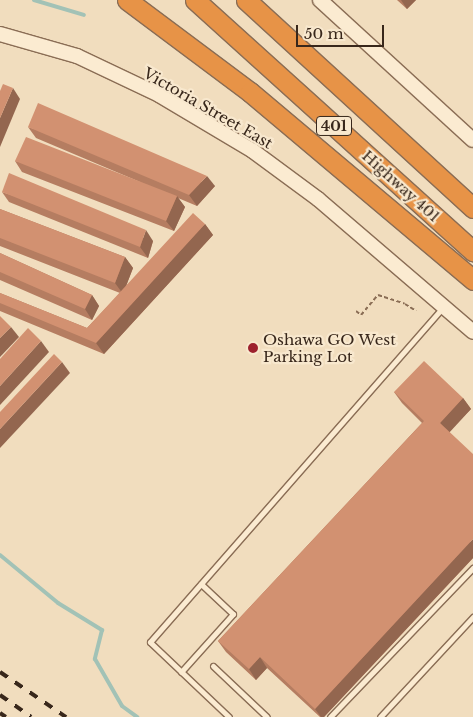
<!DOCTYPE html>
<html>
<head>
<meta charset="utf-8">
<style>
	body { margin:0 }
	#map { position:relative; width:473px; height:717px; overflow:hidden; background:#f1ddbe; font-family:"Libre Baskerville",serif }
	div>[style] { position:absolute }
	.stream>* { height:4px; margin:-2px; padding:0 2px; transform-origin:2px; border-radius:2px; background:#a2c2b6 }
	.path>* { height:2px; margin-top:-1px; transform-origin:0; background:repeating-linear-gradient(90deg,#8a6d55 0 4px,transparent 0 6.5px) }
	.roads { filter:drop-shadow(1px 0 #8a6d55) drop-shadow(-1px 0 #8a6d55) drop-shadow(0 1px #8a6d55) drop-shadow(0 -1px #8a6d55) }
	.lane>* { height:5px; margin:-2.5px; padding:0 2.5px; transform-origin:2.5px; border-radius:2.5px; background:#fbebd1 }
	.secondary>* { height:14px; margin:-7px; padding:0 7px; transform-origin:7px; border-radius:7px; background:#fbebd1 }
	.highway>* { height:19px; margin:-9.5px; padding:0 9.5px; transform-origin:9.5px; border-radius:9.5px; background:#e79347 }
	.rail>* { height:4px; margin-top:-2px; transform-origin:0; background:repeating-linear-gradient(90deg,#38271b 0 9px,transparent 0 18px) }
	.wall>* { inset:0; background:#b57d61 }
	.shaded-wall>* { inset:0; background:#93664f }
	.building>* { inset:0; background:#d29171 }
	.dots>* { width:14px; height:14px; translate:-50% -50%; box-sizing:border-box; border:2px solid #f8e8ce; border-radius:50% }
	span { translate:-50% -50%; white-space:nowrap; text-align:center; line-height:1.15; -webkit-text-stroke:4.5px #f8e8ce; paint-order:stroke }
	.shield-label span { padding:1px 4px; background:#f8e8ce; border:1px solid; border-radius:4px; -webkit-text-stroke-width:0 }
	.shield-label { font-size:14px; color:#38271b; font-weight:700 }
	.street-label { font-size:15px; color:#38271b }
	.poi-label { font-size:15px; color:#38271b }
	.left { translate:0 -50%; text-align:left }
	.scale { position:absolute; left:296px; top:25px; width:88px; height:22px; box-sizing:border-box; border:2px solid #38271b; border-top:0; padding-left:6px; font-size:15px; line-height:18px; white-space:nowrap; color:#38271b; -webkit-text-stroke:4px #f8e8ce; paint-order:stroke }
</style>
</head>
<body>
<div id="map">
	<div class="stream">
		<i style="left:34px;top:0;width:52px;rotate:16.7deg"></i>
		<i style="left:0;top:555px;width:75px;rotate:39.6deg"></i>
		<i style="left:58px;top:603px;width:52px;rotate:31.5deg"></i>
		<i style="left:102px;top:630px;width:30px;rotate:104deg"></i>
		<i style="left:95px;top:659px;width:54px;rotate:60.1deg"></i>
		<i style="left:122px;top:706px;width:19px;rotate:36deg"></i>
	</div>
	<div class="path">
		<i style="left:356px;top:311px;width:6px;rotate:39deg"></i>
		<i style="left:361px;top:315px;width:26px;rotate:-50deg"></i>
		<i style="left:378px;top:295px;width:28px;rotate:18deg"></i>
		<i style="left:405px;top:304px;width:13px;rotate:32deg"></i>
	</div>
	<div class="roads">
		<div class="lane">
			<i style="left:213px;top:666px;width:74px;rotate:43.4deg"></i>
			<i style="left:181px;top:672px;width:78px;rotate:-48.1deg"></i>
			<i style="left:233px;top:614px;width:44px;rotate:-136.8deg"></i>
			<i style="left:229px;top:717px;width:109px;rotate:-136.5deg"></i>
			<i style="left:150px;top:642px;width:444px;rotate:-48.8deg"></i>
			<i style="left:330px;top:717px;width:207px;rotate:-46.2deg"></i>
			<i style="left:380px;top:717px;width:137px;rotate:-47.1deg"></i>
		</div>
		<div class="secondary">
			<i style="left:320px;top:0;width:207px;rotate:42.5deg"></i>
			<i style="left:0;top:34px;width:80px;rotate:15.9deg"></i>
			<i style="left:77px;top:56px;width:91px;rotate:25.4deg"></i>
			<i style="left:159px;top:95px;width:109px;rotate:30.8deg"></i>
			<i style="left:253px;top:151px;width:81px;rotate:36.4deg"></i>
			<i style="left:318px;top:199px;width:204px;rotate:40.6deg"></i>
		</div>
		<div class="highway">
			<i style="left:127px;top:0;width:154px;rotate:36.8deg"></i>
			<i style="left:250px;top:92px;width:292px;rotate:40.1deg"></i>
			<i style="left:195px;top:0;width:375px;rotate:42.1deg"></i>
			<i style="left:246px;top:0;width:308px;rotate:42.5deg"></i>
		</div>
	</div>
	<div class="rail">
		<i style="left:0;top:672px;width:80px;rotate:34.3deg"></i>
		<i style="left:0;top:695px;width:38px;rotate:35deg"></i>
		<i style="left:0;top:713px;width:7px;rotate:34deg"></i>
	</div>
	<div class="wall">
		<i style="clip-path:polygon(397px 0,416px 0,407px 9px)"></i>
		<i style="clip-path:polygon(28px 127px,215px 186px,197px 206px,178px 198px,185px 207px,174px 231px,22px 172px,15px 161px,140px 182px,36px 138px)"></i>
		<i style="clip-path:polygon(2px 192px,153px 241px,148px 258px,9px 202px)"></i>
		<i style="clip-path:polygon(0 209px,125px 257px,133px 268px,126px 286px,205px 224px,213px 235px,104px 354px,0 311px,0 293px,87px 328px,120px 293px,0 246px)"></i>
		<i style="clip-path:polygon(0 253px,92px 295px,99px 306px,92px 320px,0 280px)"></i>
		<i style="clip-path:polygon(394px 392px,463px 398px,471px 409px,449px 432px,473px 558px,324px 717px,320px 717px,267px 668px,256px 680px,226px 652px,218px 641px,422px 423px,402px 403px)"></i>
	</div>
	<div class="shaded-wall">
		<i style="clip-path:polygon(401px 0,416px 0,407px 9px)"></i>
		<i style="clip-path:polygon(13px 88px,20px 99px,0 147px,0 118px)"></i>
		<i style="clip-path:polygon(207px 176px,215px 186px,197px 206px,189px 195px)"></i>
		<i style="clip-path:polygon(177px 196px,185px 207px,174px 231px,166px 221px)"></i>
		<i style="clip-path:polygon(205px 224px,213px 235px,104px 354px,96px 343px)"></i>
		<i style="clip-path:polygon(146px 230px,153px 241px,148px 258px,140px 247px)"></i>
		<i style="clip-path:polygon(125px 257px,133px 268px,123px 294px,115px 283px)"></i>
		<i style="clip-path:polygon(92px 295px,99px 306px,92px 320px,85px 309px)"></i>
		<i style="clip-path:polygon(11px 327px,19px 337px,0 357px,0 338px)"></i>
		<i style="clip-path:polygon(41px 341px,49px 352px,0 405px,0 386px)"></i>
		<i style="clip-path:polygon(62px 362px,70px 373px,0 448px,0 429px)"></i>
		<i style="clip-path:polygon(463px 398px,471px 409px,448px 434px,440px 423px)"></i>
		<i style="clip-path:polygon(473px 539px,473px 558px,324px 717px,321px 717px,315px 709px)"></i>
		<i style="clip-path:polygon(260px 657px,267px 668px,256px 680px,249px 669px)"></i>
	</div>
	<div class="building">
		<i style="clip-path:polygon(3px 84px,13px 88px,0 118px,0 91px)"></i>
		<i style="clip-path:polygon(38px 103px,207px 176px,189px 195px,28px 127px)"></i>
		<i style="clip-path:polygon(26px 137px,177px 196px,166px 221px,15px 161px)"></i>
		<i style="clip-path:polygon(9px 173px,146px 230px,140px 247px,2px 192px)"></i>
		<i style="clip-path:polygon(0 209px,125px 257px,115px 283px,0 238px)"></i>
		<i style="clip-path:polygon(193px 213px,205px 224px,96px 343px,0 303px,0 293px,87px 328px)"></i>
		<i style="clip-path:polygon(0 253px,92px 295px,85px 309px,0 272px)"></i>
		<i style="clip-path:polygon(0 316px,11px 327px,0 338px)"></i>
		<i style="clip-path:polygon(28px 328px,41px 341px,0 386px,0 359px)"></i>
		<i style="clip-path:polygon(54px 354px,62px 362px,0 429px,0 412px)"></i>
		<i style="clip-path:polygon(424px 361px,463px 398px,440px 423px,473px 454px,473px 539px,315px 709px,260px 657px,249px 669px,218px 641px,424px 421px,394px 392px)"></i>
	</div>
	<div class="dots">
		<i style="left:253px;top:348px;background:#9d212d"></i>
	</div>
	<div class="shield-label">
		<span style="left:334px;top:126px">401</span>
	</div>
	<div class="street-label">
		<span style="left:208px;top:108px;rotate:30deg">Victoria Street East</span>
		<span style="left:401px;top:186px;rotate:42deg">Highway 401</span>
	</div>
	<div class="poi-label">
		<span class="left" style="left:263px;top:348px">Oshawa GO West<br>Parking Lot</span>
	</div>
	<div class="scale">50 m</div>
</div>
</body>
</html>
